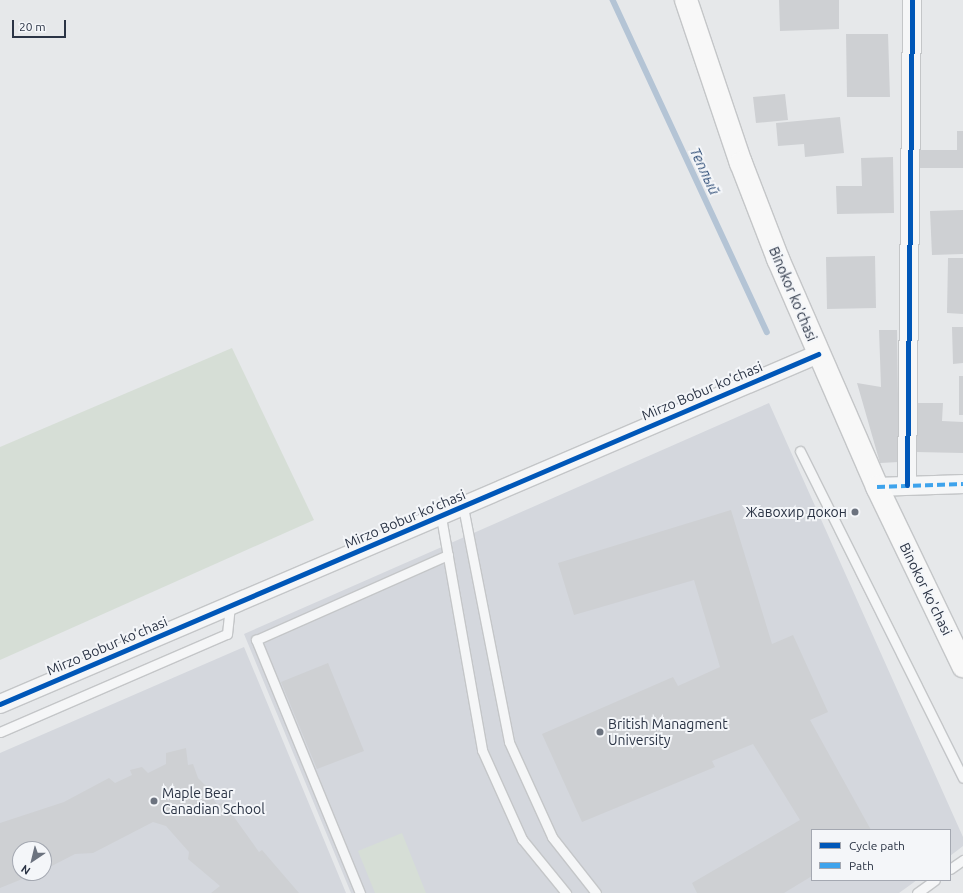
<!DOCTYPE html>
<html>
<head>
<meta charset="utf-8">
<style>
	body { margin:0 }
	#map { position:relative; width:963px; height:893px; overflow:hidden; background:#e6e8ea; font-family:Ubuntu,sans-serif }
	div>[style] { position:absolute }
	.built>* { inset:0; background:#d4d7dd }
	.green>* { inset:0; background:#d6ded6 }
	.stream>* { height:5.5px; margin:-2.75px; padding:0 2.75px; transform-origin:2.75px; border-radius:2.75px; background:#b4c4d5 }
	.building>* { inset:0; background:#ced0d3 }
	.roads { filter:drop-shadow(1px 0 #c4c6c8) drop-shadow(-1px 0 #c4c6c8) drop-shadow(0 1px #c4c6c8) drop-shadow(0 -1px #c4c6c8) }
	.lane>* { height:9px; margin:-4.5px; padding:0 4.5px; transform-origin:4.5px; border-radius:4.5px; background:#f5f6f7 }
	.street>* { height:18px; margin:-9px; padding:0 9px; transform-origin:9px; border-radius:9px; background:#f5f6f7 }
	.secondary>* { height:22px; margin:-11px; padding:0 11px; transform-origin:11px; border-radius:11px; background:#f8f8f8 }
	.quiet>* { height:4px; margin-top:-2px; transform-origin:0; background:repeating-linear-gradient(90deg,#3ea3ec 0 8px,transparent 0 12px) }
	.cycleway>* { height:5px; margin:-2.5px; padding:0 2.5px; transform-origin:2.5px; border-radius:2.5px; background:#0057b8 }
	.dots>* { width:11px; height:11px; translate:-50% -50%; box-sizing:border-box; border:2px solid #f4f6f9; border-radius:50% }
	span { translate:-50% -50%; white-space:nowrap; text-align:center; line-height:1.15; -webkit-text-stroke:4px #f4f6f9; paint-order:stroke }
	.street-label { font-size:14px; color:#2b3445 }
	.poi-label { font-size:14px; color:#2b3445 }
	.right { translate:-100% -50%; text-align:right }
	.left { translate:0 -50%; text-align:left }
	.water-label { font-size:15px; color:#34527a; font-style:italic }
	.legend { position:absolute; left:811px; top:829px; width:140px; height:52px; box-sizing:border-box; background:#f4f6f9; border:1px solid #a4a8b1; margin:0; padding:5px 7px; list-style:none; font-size:12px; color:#2b3445 }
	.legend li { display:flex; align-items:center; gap:8px; height:20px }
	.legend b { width:20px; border:1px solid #a4a8b1 }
	.north { position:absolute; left:12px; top:841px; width:40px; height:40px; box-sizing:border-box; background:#f4f6f9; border:1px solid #a4a8b1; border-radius:50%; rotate:215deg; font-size:11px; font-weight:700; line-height:16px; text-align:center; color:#2b3445 }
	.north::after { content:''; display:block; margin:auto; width:14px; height:18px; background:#6c737f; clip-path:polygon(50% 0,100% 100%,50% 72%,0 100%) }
	.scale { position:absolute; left:12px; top:20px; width:54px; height:18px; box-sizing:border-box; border:2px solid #2b3445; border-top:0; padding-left:5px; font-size:12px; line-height:14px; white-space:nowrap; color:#2b3445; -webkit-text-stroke:3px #f4f6f9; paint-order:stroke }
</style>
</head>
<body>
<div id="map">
	<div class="built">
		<i style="clip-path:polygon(769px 403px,963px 837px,963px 846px,950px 856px,950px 830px,812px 830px,812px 880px,917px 880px,899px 893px,351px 893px,244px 634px)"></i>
		<i style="clip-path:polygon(evenodd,244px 647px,346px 893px,0 893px,0 753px,244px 647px,20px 849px,44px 849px,44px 873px,20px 873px,20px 849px)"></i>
	</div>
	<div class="green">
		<i style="clip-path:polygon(232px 348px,314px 520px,0 660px,0 447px)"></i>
		<i style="clip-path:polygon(402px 833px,426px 893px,375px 893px,358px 851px)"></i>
	</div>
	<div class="stream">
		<i style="left:613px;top:0;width:366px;rotate:65.1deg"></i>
	</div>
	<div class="building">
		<i style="clip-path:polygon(779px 0,839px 0,839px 29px,780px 31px)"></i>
		<i style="clip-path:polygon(846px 34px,888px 34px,890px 97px,847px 97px)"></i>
		<i style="clip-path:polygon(785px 94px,788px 120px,756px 123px,753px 97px)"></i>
		<i style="clip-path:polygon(840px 117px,844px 153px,805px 157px,804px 144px,778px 146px,776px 123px)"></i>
		<i style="clip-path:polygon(957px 131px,963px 131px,963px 168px,920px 168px,920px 150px,957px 150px)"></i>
		<i style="clip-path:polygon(893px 157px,894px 213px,837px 214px,836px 186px,862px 186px,861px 158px)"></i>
		<i style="clip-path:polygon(963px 210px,963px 254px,932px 255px,930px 211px)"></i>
		<i style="clip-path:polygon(875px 256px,876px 308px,827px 309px,826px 257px)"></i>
		<i style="clip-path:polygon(948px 258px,963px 258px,963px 314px,947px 313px)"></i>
		<i style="clip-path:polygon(952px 327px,963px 327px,963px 363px,953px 364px)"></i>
		<i style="clip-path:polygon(879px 330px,897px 330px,899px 462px,880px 463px,857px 383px,881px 387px)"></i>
		<i style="clip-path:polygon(959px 376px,963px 376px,963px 415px,959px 415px)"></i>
		<i style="clip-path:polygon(917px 403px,943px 403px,942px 421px,963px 422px,963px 453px,916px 452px)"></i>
		<i style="clip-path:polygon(731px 510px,772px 644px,793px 635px,828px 712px,810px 720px,871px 830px,812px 830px,812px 876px,784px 893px,697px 893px,692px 883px,800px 820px,753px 744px,712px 761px,715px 767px,582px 822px,542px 734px,673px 677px,678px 686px,720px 667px,694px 580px,574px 615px,558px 563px)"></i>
		<i style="clip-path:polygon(328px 663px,364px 751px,317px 769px,281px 682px)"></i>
		<i style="clip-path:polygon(186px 748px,188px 765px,193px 764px,198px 778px,209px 789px,207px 791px,217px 804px,224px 803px,259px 852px,262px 850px,299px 893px,211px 893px,220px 886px,188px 859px,189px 852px,166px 826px,153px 822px,93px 853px,75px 854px,44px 870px,44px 849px,20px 849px,20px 873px,37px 873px,0 888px,0 823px,64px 802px,109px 778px,115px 783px,132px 775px,130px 770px,142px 767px,148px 773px,166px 764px,166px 753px)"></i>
	</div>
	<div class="roads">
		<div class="lane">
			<i style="left:800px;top:451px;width:365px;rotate:63.5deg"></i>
			<i style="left:463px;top:507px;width:239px;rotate:78.9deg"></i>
			<i style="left:509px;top:742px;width:104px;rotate:65.6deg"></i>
			<i style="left:552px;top:837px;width:71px;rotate:51.8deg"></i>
			<i style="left:441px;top:517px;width:237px;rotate:80deg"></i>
			<i style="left:482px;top:750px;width:98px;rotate:65.8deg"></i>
			<i style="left:522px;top:839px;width:70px;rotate:50.8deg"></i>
			<i style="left:0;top:732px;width:247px;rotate:-23.4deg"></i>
			<i style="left:227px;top:634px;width:27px;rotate:-84deg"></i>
			<i style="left:950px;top:869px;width:16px;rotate:-35deg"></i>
			<i style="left:360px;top:893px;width:274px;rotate:-112.3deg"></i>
			<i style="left:256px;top:640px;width:210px;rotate:-23.9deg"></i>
			<i style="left:917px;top:893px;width:22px;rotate:-36deg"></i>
		</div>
		<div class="street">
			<i style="left:907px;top:485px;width:485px;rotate:-89.4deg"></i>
			<i style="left:877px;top:487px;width:86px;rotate:-2deg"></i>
			<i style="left:0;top:704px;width:890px;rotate:-23.16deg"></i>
		</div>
		<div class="secondary">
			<i style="left:686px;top:0;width:172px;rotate:71.4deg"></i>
			<i style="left:741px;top:163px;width:103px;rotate:68.9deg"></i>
			<i style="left:778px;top:259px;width:249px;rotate:66.5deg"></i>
			<i style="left:877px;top:487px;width:199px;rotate:64.3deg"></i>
		</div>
	</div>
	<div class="quiet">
		<i style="left:877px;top:487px;width:86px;rotate:-2deg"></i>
	</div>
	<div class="cycleway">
		<i style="left:907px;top:485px;width:485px;rotate:-89.4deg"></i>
		<i style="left:0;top:704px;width:890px;rotate:-23.16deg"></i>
	</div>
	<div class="dots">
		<i style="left:855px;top:512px;background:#6c737f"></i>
		<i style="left:600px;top:732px;background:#6c737f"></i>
		<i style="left:154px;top:801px;background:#6c737f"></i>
	</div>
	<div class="street-label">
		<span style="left:793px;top:294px;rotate:67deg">Binokor ko'chasi</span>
		<span style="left:702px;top:391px;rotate:-23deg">Mirzo Bobur ko‘chasi</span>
		<span style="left:405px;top:519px;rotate:-23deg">Mirzo Bobur ko‘chasi</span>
		<span style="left:926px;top:589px;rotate:64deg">Binokor ko'chasi</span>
		<span style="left:107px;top:646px;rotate:-23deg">Mirzo Bobur ko‘chasi</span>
	</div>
	<div class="poi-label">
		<span class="right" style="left:847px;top:512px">Жавохир докон</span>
		<span class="left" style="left:608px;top:732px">British Managment<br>University</span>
		<span class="left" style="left:162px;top:801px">Maple Bear<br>Canadian School</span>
	</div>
	<div class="water-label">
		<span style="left:705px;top:171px;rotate:65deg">Теплый</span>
	</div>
	<ul class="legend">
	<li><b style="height:5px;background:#0057b8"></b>Cycle path</li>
	<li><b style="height:5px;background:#3ea3ec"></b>Path</li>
	</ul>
	<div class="north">N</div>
	<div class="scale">20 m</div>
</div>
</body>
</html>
